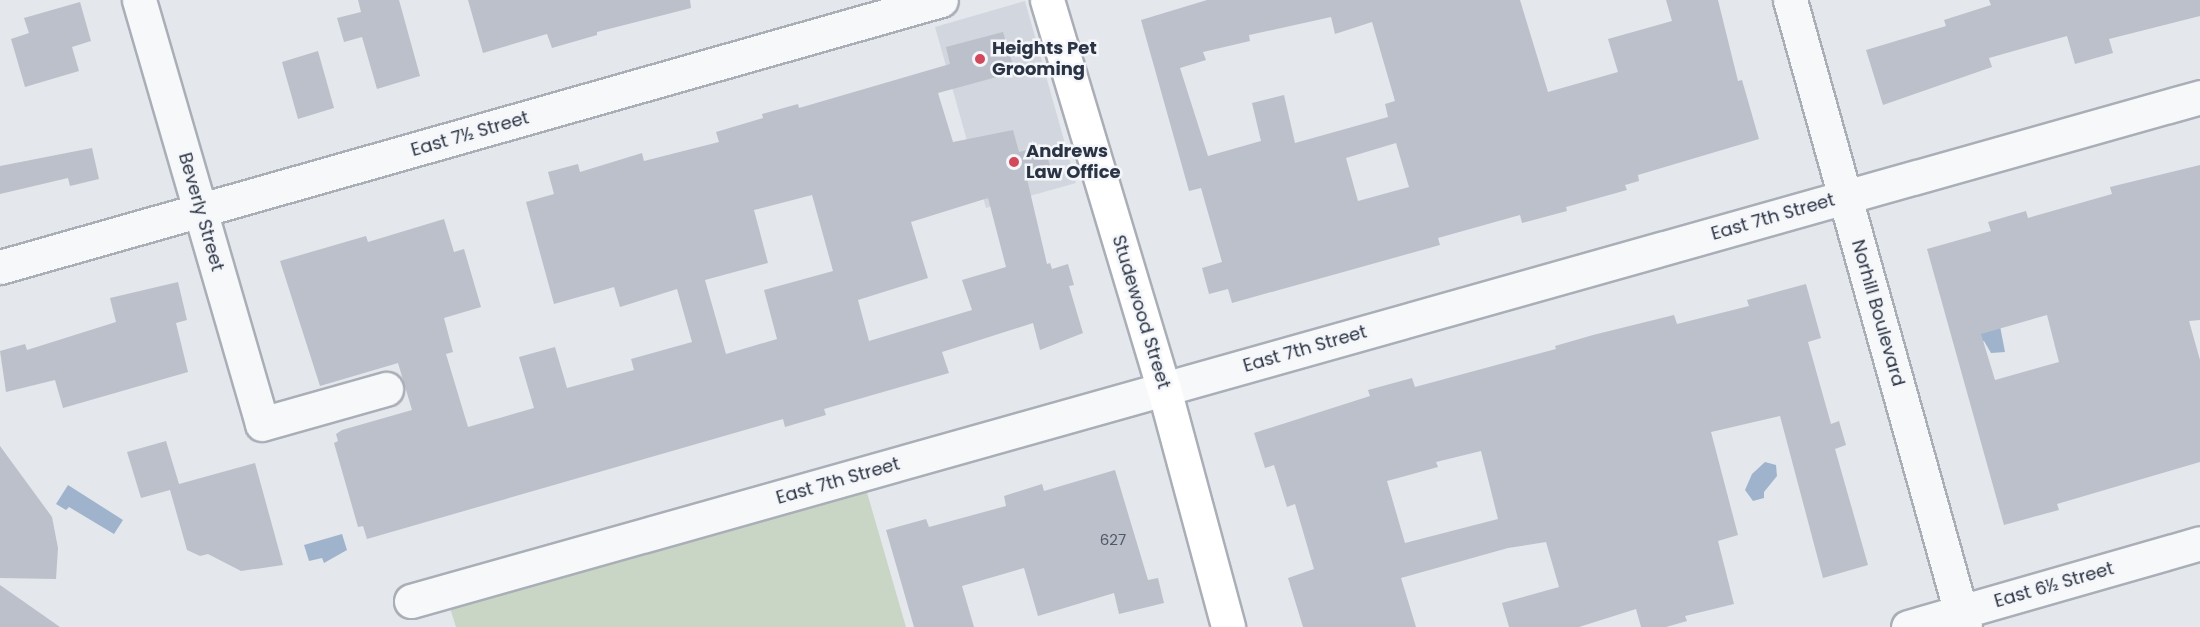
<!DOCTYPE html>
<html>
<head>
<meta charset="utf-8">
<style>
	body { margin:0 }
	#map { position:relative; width:2200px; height:627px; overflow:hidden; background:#e4e7ec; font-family:Poppins,sans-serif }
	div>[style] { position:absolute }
	.built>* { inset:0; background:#d2d6de }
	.green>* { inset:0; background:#c9d6c5 }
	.water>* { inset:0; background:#9fb4cc }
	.building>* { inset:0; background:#bbc0ca }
	.roads { filter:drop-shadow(2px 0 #a9aeb7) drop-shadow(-2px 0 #a9aeb7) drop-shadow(0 2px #a9aeb7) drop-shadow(0 -2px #a9aeb7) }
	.minor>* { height:33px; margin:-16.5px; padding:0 16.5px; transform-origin:16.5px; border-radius:16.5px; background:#f7f8fa }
	.major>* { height:33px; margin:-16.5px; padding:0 16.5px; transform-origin:16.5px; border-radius:16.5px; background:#fff }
	.dots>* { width:16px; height:16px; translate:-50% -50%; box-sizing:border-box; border:3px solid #f4f6f9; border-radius:50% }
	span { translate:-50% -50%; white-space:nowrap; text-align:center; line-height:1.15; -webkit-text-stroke:5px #f4f6f9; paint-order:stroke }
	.number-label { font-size:15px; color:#4f5766 }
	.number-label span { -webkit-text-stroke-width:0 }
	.poi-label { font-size:18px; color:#2b3445; font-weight:700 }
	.left { translate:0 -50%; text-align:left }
	.street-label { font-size:18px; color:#2b3445 }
</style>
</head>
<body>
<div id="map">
	<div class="built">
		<i style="clip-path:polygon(1025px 1px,1076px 183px,986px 208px,935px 27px)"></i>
	</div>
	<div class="green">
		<i style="clip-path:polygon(866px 489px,906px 627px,456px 627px,450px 608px)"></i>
	</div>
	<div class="water">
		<i style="clip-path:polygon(1994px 321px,2000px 326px,2005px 352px,1991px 353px,1984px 341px,1969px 345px)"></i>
		<i style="clip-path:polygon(1765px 462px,1776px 465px,1777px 476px,1764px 492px,1764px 498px,1753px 501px,1745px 490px,1752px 474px)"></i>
		<i style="clip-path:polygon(68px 485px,123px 520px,114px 534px,69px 507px,66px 510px,56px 504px)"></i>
		<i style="clip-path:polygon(342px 534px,347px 550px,324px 563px,322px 558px,309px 561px,304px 545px)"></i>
	</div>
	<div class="building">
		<i style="clip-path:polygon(358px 0,399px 0,420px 76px,377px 89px,362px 37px,344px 42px,337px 18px,361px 12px)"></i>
		<i style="clip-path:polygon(468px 0,690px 0,691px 8px,597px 32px,597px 35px,552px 48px,547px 34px,483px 53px)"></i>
		<i style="clip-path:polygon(evenodd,1207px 0,1520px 0,1548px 92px,1618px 72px,1608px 39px,1672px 21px,1666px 0,1718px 0,1738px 81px,1742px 80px,1759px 139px,1638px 175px,1639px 181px,1625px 185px,1627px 190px,1566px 207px,1567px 211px,1522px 223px,1520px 215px,1438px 238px,1440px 245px,1232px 303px,1228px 289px,1209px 294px,1202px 268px,1222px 262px,1201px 188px,1189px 191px,1141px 20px,1207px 0,1331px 17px,1335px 34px,1372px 22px,1395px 101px,1385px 104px,1388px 117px,1295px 143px,1284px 95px,1252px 103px,1261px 141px,1208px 156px,1180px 68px,1206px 60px,1203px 52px,1250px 41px,1249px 35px,1331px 17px,1207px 0,1396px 143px,1409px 187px,1358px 201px,1346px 158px,1396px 143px)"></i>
		<i style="clip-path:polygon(1989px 0,2200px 0,2200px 16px,2109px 39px,2113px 53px,2075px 64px,2067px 36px,1989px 58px,1992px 67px,1883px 105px,1866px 50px,1946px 26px,1944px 20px,1991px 5px)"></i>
		<i style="clip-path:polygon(80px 2px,91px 41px,72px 47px,79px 71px,25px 87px,11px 39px,29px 33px,24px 18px)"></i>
		<i style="clip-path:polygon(evenodd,1003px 32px,1015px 72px,938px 93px,953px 142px,1013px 130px,1019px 152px,1044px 146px,1052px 172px,1027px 179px,1047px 264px,1050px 263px,1052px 269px,1068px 264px,1074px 285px,1069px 286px,1083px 333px,1040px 350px,1033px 323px,942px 352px,949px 373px,824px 409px,826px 415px,785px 427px,783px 419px,367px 539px,363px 526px,358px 527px,334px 443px,338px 441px,336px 434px,342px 430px,412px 410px,398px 363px,320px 386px,280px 261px,366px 236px,368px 242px,444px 219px,454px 252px,464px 249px,481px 307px,444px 318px,453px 352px,446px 354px,468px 427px,534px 408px,519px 357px,555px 347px,567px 388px,634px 370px,631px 359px,692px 342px,677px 289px,620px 307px,614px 287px,554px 304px,526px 202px,554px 194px,548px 172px,578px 164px,580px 172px,642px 153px,644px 161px,719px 142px,716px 132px,763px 118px,762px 114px,798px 104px,799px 108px,950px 64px,946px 47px,1003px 32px,812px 195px,833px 271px,764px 290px,777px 339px,726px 354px,705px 280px,768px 263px,754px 210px,812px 195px,1003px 32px,988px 198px,1006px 267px,962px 280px,972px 310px,869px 341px,858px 300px,928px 278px,911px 222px,988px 198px)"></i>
		<i style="clip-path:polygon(318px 51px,334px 108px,298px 119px,282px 62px)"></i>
		<i style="clip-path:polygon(92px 148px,99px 179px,70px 186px,68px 178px,0 194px,0 166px)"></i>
		<i style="clip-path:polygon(evenodd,2200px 165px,2200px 320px,2189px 321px,2200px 360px,2200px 462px,2057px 504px,2059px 510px,2004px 525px,1927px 249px,1991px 231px,1988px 222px,2026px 211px,2028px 218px,2112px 194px,2110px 187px,2200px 165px,2047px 315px,2059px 362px,1995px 380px,1981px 334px,2047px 315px)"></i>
		<i style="clip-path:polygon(178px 282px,187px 320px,176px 323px,188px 372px,63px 408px,55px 380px,6px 392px,0 351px,25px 344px,27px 350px,116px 322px,110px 298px)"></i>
		<i style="clip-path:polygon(evenodd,1806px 284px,1821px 338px,1808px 342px,1831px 424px,1839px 421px,1846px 445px,1835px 449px,1868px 565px,1823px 578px,1780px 416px,1711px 432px,1738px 535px,1718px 541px,1734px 604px,1685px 616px,1687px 621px,1666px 627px,1641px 627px,1636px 609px,1579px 627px,1509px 627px,1502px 603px,1559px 587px,1546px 542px,1508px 548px,1401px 578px,1416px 627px,1303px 627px,1288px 578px,1314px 569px,1295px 504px,1287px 507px,1274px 465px,1265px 468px,1254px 433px,1370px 396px,1368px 390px,1412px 378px,1415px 387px,1556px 349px,1555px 346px,1593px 335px,1674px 315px,1677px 324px,1749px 306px,1747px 300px,1806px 284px,1481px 451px,1498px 519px,1405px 543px,1387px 481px,1438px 467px,1436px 462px,1481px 451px)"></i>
		<i style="clip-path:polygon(166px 441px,179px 484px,255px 463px,283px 565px,241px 571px,208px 554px,200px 556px,187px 550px,170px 490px,141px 498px,127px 452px)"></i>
		<i style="clip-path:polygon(0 446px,52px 517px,58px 548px,56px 579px,0 578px)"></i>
		<i style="clip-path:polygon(1115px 470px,1148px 580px,1158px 578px,1164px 603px,1119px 614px,1114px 593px,1038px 616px,1024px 568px,962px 586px,974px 627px,914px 627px,886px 530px,926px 519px,929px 527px,1006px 506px,1004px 496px,1042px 484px,1044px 491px)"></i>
		<i style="clip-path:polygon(0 585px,60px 627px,0 627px)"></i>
	</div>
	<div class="roads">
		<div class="minor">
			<i style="left:139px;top:0;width:441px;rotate:73.8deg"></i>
			<i style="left:262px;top:424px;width:129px;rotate:-15.8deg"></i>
			<i style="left:1790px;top:0;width:651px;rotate:74.41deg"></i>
			<i style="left:0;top:267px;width:978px;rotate:-15.84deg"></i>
			<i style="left:411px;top:601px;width:1859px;rotate:-15.73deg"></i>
			<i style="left:1908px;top:627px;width:304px;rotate:-16deg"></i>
		</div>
		<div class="major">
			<i style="left:1047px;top:0;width:406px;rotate:73.3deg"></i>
			<i style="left:1164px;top:389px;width:246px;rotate:74.9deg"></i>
		</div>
	</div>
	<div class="dots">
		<i style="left:980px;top:59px;background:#d1495b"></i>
		<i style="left:1014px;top:162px;background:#d1495b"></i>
	</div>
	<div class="number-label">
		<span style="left:1113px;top:540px">627</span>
	</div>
	<div class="poi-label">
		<span class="left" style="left:992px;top:59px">Heights Pet<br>Grooming</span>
		<span class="left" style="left:1026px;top:162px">Andrews<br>Law Office</span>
	</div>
	<div class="street-label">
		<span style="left:470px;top:134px;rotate:-16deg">East 7½ Street</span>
		<span style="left:201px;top:212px;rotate:74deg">Beverly Street</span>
		<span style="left:1773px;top:217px;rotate:-16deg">East 7th Street</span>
		<span style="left:1141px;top:312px;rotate:73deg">Studewood Street</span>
		<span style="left:1878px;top:313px;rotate:74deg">Norhill Boulevard</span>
		<span style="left:1305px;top:349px;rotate:-16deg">East 7th Street</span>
		<span style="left:838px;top:481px;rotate:-16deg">East 7th Street</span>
		<span style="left:2054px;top:585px;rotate:-16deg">East 6½ Street</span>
	</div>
</div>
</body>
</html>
